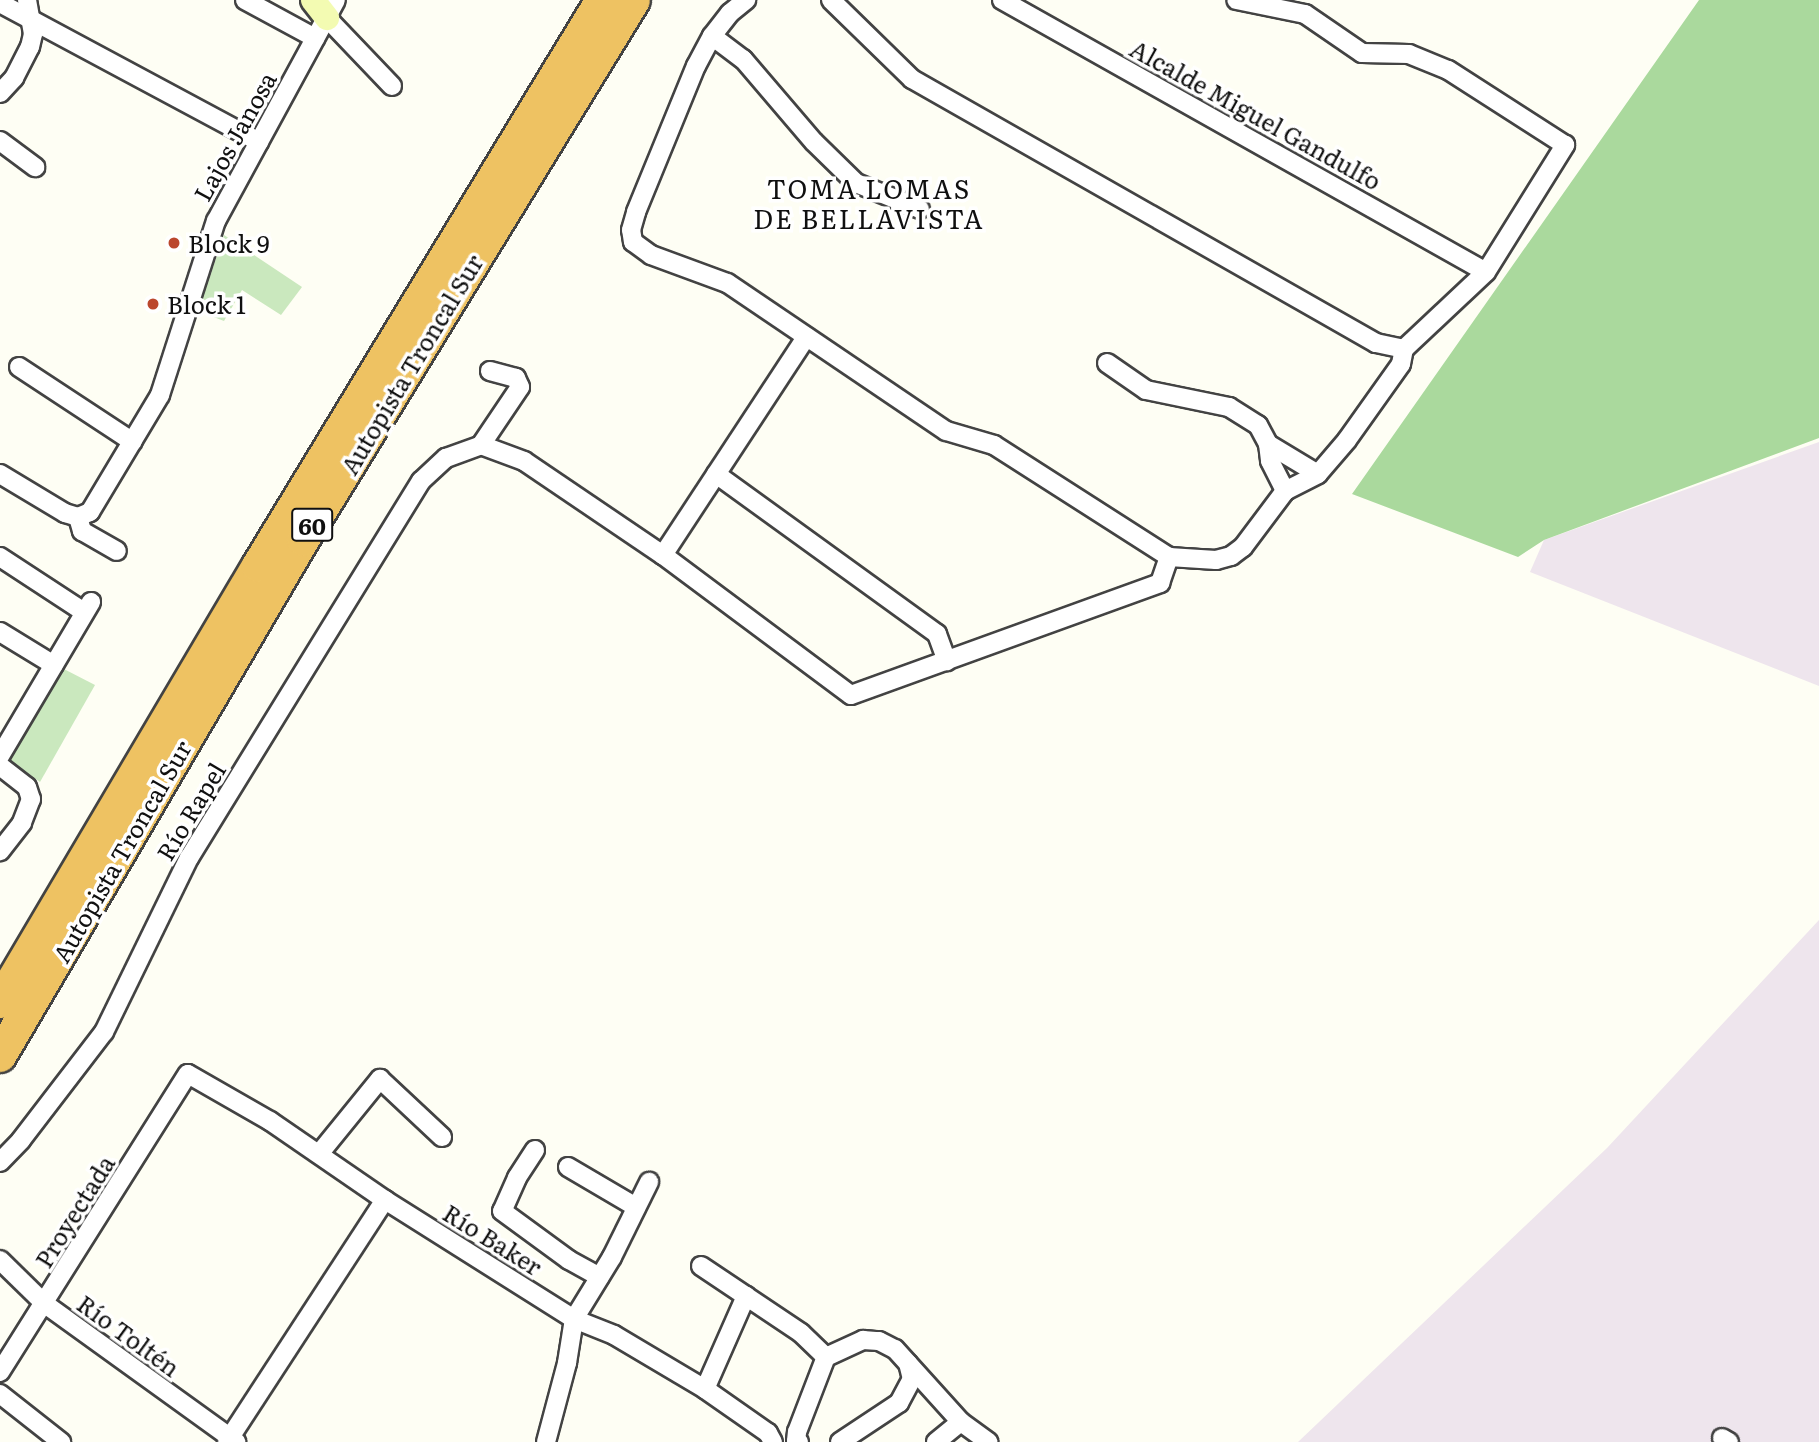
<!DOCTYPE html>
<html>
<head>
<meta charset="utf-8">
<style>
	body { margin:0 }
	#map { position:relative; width:1819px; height:1442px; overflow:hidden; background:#fefef4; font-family:Literata,serif }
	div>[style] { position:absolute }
	.industrial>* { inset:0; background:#eee5ed }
	.green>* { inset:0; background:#cae8be }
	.forest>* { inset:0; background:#aad99d }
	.roads { filter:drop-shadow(2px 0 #434343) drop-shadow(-2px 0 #434343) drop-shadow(0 2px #434343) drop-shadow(0 -2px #434343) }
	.street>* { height:18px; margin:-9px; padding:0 9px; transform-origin:9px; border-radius:9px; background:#fff }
	.secondary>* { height:24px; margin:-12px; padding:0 12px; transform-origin:12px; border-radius:12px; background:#f3fbb2 }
	.highway>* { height:32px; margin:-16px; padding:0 16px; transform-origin:16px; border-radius:16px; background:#eec262 }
	.dots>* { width:19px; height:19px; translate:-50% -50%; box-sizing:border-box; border:4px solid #fff; border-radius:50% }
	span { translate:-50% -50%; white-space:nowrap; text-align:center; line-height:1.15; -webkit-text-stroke:7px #fff; paint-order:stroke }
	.shield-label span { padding:2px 5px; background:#fff; border:2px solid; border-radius:5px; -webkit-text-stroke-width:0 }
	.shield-label { font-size:23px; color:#101010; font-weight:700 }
	.street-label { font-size:24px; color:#101010 }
	.poi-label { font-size:24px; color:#101010 }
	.left { translate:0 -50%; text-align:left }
	.neighbourhood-label { font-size:26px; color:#101010; letter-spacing:2px }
</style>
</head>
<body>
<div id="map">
	<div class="industrial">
		<i style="clip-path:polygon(1819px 442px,1819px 686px,1530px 572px,1544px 540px)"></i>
		<i style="clip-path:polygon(1819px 920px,1819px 1442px,1298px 1442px,1607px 1148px)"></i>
	</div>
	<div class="green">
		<i style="clip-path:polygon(224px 235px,302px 287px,281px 315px,242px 290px,224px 321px,198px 311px)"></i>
		<i style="clip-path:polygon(60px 667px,95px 685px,40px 782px,7px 759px)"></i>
	</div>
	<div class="forest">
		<i style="clip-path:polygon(1699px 0,1819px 0,1819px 438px,1544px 540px,1518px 557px,1352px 494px)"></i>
	</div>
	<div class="roads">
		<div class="street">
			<i style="left:245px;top:0;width:80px;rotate:28.5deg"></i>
			<i style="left:831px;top:0;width:113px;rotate:44.3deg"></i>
			<i style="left:912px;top:79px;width:534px;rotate:29.64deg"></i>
			<i style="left:1376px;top:343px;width:29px;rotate:12deg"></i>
			<i style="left:1404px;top:349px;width:112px;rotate:-43.2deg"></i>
			<i style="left:1486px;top:272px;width:150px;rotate:-58.1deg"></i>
			<i style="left:1565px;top:145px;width:139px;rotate:-147.3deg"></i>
			<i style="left:1448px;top:70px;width:42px;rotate:-157.7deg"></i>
			<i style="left:1409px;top:54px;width:47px;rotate:-178.8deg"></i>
			<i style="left:1362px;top:53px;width:69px;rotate:-145.6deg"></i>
			<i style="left:1305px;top:14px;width:70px;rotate:-168.5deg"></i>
			<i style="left:1002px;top:0;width:555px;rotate:29.34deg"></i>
			<i style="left:0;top:3px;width:294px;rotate:28.2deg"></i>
			<i style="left:327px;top:18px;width:94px;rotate:46.3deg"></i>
			<i style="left:712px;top:36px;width:39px;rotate:37deg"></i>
			<i style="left:743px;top:59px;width:109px;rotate:49.5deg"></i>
			<i style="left:814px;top:142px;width:59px;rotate:44.3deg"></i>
			<i style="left:856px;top:183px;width:69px;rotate:22.1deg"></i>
			<i style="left:0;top:93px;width:21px;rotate:-47deg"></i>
			<i style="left:14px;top:78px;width:35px;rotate:-63deg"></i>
			<i style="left:30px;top:47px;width:13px;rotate:-77deg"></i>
			<i style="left:33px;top:34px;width:35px;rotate:-100deg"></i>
			<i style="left:0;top:141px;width:44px;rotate:36.6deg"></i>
			<i style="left:1107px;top:363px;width:47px;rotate:34.7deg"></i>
			<i style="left:1146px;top:390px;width:85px;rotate:11.6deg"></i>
			<i style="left:1229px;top:407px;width:34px;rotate:32deg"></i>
			<i style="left:1258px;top:425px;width:21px;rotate:62deg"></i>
			<i style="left:1268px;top:444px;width:58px;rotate:31deg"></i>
			<i style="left:1318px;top:474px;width:45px;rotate:-49.5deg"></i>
			<i style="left:1347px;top:440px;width:93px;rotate:-54.6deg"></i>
			<i style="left:1401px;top:364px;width:15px;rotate:-79deg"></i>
			<i style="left:19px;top:367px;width:136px;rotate:33.3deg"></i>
			<i style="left:1268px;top:444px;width:17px;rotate:83deg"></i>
			<i style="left:1270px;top:461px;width:34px;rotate:63deg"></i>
			<i style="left:481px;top:445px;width:70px;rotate:-56.1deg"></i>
			<i style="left:520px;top:387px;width:10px;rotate:-114deg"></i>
			<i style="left:516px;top:378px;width:27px;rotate:-165deg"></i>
			<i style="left:0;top:474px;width:76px;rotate:31deg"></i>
			<i style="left:65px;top:513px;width:14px;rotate:17deg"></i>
			<i style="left:78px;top:517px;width:13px;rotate:-23deg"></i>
			<i style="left:90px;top:512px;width:136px;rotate:-59.1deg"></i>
			<i style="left:160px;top:395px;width:183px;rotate:-72.2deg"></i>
			<i style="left:216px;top:221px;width:251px;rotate:-61.5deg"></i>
			<i style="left:716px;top:474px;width:273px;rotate:35.9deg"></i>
			<i style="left:937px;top:634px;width:29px;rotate:70deg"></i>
			<i style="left:78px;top:517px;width:15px;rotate:74deg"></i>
			<i style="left:82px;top:531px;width:40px;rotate:29.7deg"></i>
			<i style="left:663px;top:555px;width:261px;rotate:-56.7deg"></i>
			<i style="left:0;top:557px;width:100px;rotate:33.2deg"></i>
			<i style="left:1169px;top:557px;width:47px;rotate:3.7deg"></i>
			<i style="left:1216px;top:560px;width:16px;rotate:-15deg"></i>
			<i style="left:1231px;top:556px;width:15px;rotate:-37deg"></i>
			<i style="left:1243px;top:547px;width:70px;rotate:-53.1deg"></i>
			<i style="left:1285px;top:491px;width:37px;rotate:-27deg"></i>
			<i style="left:0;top:632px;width:63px;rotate:31.4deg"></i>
			<i style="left:0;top:756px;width:179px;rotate:-59.4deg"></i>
			<i style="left:0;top:766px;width:34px;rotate:38deg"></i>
			<i style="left:27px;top:787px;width:13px;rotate:72deg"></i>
			<i style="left:31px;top:799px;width:26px;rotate:111deg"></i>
			<i style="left:22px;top:823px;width:36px;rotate:128deg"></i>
			<i style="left:535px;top:1150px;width:33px;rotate:123deg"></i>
			<i style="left:517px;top:1178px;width:36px;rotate:114deg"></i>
			<i style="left:502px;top:1211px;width:83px;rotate:36.2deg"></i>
			<i style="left:569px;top:1260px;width:35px;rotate:29deg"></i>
			<i style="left:319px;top:1154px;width:97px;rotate:-50.9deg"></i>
			<i style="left:380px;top:1079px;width:85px;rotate:43.1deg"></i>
			<i style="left:0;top:1162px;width:30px;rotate:-46deg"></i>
			<i style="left:21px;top:1140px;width:136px;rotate:-52.5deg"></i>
			<i style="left:104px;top:1032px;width:194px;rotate:-64deg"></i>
			<i style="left:189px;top:858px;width:443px;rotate:-58.4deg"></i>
			<i style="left:421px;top:481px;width:34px;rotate:-43deg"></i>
			<i style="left:446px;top:458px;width:37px;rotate:-20deg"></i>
			<i style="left:481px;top:445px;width:46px;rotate:20.4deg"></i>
			<i style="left:524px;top:461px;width:168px;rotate:34.1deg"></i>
			<i style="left:663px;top:555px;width:234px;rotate:36.7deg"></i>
			<i style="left:851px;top:695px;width:329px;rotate:-19.9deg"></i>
			<i style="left:1160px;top:583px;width:28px;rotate:-71deg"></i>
			<i style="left:1169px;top:557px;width:208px;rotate:-147.4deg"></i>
			<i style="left:994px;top:445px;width:50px;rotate:-163.7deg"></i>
			<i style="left:946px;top:431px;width:264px;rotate:-145.9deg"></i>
			<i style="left:727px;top:283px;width:81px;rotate:-159.8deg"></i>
			<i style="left:651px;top:255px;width:22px;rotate:-144deg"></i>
			<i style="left:633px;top:242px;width:12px;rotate:-99deg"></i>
			<i style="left:631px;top:230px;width:19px;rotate:-74deg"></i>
			<i style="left:636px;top:212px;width:158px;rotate:-67.7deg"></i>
			<i style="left:696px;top:66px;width:34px;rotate:-62deg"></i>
			<i style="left:712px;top:36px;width:29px;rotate:-52deg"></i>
			<i style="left:730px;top:13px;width:21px;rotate:-39deg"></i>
			<i style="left:568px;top:1167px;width:79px;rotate:30.5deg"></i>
			<i style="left:0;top:1260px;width:63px;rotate:44.4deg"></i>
			<i style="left:45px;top:1304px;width:236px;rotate:35.8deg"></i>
			<i style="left:701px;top:1266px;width:120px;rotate:33.8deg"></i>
			<i style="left:801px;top:1333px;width:35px;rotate:44deg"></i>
			<i style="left:0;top:1372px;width:352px;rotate:-57.8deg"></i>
			<i style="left:188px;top:1074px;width:95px;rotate:29.8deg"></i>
			<i style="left:270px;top:1121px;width:140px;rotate:34.5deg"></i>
			<i style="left:385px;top:1200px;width:223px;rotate:32.2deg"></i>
			<i style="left:574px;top:1319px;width:43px;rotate:21.8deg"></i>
			<i style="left:614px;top:1335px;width:106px;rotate:30.7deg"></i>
			<i style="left:705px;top:1389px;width:77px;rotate:34.9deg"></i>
			<i style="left:768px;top:1433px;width:10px;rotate:61deg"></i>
			<i style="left:705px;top:1389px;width:102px;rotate:-66.2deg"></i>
			<i style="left:0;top:1394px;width:78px;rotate:38.2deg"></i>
			<i style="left:1722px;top:1438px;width:8px;rotate:30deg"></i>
			<i style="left:227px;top:1442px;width:289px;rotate:-56.9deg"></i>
			<i style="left:546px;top:1442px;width:82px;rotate:-75.1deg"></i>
			<i style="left:567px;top:1363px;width:45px;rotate:-81deg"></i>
			<i style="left:574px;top:1319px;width:73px;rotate:-58.5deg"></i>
			<i style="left:612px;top:1257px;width:84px;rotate:-63.7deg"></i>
			<i style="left:799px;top:1442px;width:3px;rotate:-162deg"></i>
			<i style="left:796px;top:1441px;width:9px;rotate:-84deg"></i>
			<i style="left:797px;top:1432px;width:80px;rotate:-68.9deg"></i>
			<i style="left:826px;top:1357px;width:41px;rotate:-24.7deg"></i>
			<i style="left:863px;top:1340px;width:16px;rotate:4deg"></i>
			<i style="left:879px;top:1341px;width:18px;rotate:27deg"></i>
			<i style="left:895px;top:1349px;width:98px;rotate:47.9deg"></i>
			<i style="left:961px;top:1422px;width:34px;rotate:36deg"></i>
			<i style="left:840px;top:1442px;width:71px;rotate:-33.5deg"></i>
			<i style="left:899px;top:1403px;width:27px;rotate:-62deg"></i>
			<i style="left:912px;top:1379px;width:16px;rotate:-104deg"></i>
			<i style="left:936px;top:1442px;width:32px;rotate:-39deg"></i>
		</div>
		<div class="secondary">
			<i style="left:313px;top:0;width:23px;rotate:52deg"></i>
		</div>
		<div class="highway">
			<i style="left:0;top:1002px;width:507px;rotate:-59.39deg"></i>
			<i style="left:258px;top:566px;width:662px;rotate:-58.71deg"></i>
			<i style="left:0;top:1056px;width:598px;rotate:-59.58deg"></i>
			<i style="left:303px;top:540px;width:633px;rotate:-58.49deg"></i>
		</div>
	</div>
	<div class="dots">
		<i style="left:174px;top:243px;background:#bb472d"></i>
		<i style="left:153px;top:304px;background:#bb472d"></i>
	</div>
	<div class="shield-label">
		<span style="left:312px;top:525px">60</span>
	</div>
	<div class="street-label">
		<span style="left:1256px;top:114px;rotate:29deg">Alcalde Miguel Gandulfo</span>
		<span style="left:234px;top:136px;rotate:-61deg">Lajos Janosa</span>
		<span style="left:411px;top:364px;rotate:-59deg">Autopista Troncal Sur</span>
		<span style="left:190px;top:811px;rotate:-59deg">Río Rapel</span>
		<span style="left:121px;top:851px;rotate:-60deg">Autopista Troncal Sur</span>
		<span style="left:74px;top:1211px;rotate:-58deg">Proyectada</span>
		<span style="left:493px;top:1239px;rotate:32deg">Río Baker</span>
		<span style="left:129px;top:1335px;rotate:36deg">Río Toltén</span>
	</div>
	<div class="poi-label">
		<span class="left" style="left:188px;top:243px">Block 9</span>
		<span class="left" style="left:167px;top:304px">Block 1</span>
	</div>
	<div class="neighbourhood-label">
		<span style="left:869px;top:203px">TOMA LOMAS<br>DE BELLAVISTA</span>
	</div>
</div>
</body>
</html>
